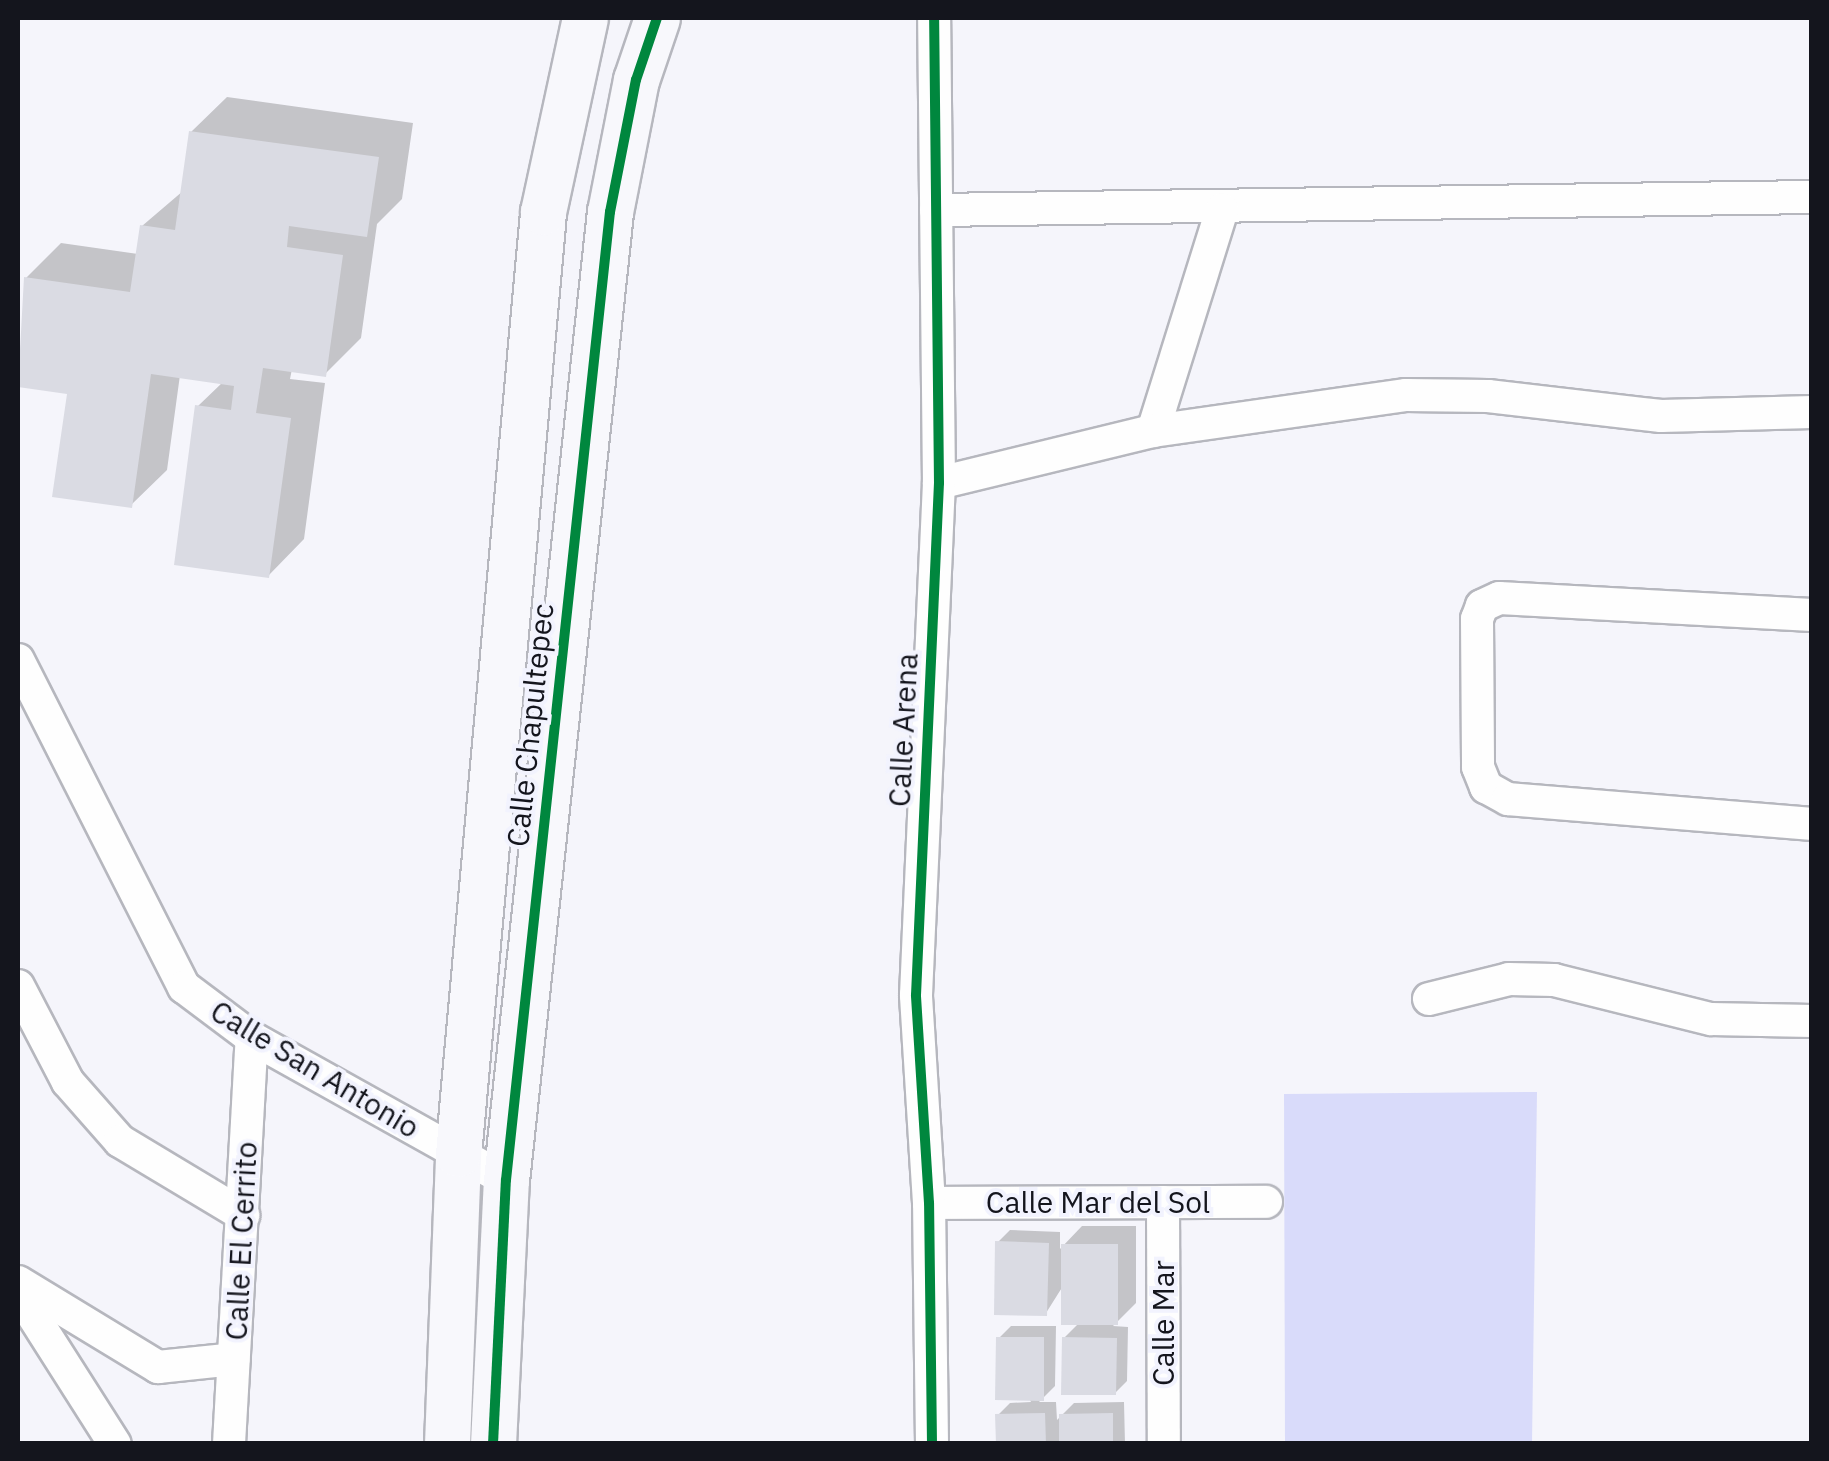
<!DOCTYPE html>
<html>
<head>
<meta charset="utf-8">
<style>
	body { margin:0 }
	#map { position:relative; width:1829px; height:1461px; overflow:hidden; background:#f5f5fb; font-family:"IBM Plex Sans",sans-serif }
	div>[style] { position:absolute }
	.green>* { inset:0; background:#d9dbfa }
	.shadow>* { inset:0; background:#0003 }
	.building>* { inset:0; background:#dadbe3 }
	.roads { filter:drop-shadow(2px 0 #b6b7be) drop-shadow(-2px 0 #b6b7be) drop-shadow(0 2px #b6b7be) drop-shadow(0 -2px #b6b7be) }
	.street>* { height:32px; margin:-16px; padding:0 16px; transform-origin:16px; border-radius:16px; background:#fefefe }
	.secondary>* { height:45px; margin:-22.5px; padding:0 22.5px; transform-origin:22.5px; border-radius:22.5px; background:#f8f8fc }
	.cycleway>* { height:10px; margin:-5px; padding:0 5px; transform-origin:5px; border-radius:5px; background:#00873e }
	span { translate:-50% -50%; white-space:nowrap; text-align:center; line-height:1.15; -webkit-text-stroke:8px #f2f3fe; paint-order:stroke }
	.street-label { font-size:30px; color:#14151d }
	.frame { position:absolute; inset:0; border:20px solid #14151d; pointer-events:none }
</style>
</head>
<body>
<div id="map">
	<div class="green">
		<i style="clip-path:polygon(1537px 1092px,1532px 1443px,1285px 1443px,1284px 1094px)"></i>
	</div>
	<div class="shadow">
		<i style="clip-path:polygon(227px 97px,413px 123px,402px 199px,377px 224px,361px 338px,325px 374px,292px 369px,290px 379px,325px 383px,304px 539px,269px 575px,198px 406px,223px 382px,180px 375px,167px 470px,131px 505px,69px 391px,18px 384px,26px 278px,61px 243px,138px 254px,142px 226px,183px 191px,191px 132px)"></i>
		<i style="clip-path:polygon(1082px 1226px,1136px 1226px,1136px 1303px,1113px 1326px,1128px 1327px,1127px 1381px,1115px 1393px,1064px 1338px,1080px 1322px,1063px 1286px,1046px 1313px,998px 1242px,1010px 1230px,1060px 1232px,1060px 1249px)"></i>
		<i style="clip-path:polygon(1011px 1326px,1056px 1326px,1055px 1386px,1039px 1402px,1056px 1402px,1057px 1420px,1074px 1403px,1124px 1402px,1125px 1444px,998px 1444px,998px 1415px,1010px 1403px,1031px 1402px,999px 1338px)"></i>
	</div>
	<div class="building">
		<i style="clip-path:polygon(189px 131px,379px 157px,367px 237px,289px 226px,287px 247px,343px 255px,326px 377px,263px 368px,256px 413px,291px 418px,269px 578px,174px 565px,195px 405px,231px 410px,234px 386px,151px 374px,132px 508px,52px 497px,67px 394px,18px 387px,24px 277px,130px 292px,140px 225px,175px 230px)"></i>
		<i style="clip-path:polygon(995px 1241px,1049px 1243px,1047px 1316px,994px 1315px)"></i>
		<i style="clip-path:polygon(1061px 1244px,1118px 1244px,1118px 1325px,1061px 1325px)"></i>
		<i style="clip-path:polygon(996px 1337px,1044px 1337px,1044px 1401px,995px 1400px)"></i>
		<i style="clip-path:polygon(1062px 1337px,1117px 1338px,1116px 1395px,1061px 1395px)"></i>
		<i style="clip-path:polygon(1045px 1413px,1046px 1444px,996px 1444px,995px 1414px)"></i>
		<i style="clip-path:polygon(1113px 1413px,1113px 1444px,1059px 1444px,1059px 1414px)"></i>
	</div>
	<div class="roads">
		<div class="street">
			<i style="left:936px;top:210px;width:876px;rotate:-0.85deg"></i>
			<i style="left:1153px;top:431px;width:232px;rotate:-72.7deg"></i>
			<i style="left:939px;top:483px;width:220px;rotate:-13.7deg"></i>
			<i style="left:1153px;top:431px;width:256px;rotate:-8.1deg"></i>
			<i style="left:1406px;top:395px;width:82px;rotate:0.7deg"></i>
			<i style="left:1488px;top:396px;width:174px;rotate:6.6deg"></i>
			<i style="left:1661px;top:416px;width:151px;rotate:-1.5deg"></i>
			<i style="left:1812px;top:615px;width:313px;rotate:-176.9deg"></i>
			<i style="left:1499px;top:598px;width:19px;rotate:155deg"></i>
			<i style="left:1482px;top:606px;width:14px;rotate:111deg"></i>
			<i style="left:1477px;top:619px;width:148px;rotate:89.6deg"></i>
			<i style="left:1478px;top:767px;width:22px;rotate:68deg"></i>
			<i style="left:1486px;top:787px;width:25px;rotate:29deg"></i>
			<i style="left:1508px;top:799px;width:305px;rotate:4.7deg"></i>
			<i style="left:18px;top:660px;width:367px;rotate:63.1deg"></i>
			<i style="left:184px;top:987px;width:85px;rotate:36.9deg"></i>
			<i style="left:252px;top:1038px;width:291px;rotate:29.2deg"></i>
			<i style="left:18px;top:986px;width:108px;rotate:62.5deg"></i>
			<i style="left:68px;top:1082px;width:79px;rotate:48.6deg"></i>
			<i style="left:120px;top:1141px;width:144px;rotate:31deg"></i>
			<i style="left:1429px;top:999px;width:82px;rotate:-14deg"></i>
			<i style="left:1509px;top:979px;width:45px;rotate:1.3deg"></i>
			<i style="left:1554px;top:980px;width:162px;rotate:14deg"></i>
			<i style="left:1711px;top:1019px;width:101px;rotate:1.1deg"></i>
			<i style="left:1163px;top:1202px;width:242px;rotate:89.8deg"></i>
			<i style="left:929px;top:1203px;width:337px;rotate:-0.2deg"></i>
			<i style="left:18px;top:1282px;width:164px;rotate:31.3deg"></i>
			<i style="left:158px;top:1367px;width:76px;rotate:-6deg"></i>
			<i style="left:18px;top:1292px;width:180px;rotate:57.5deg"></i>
			<i style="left:229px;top:1444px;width:407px;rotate:-86.8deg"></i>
			<i style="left:932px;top:1444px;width:241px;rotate:-90.7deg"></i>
			<i style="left:929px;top:1203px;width:208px;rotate:-93.6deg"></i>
			<i style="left:916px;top:995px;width:513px;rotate:-87.43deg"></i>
			<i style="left:939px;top:483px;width:465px;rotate:-90.6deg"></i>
		</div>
		<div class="secondary">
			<i style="left:447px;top:1444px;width:290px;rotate:-87.8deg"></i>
			<i style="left:458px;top:1154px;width:946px;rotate:-84.84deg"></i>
			<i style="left:543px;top:212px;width:198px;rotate:-77.8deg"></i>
			<i style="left:493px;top:1444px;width:264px;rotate:-87.2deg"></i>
			<i style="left:506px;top:1180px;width:974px;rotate:-83.87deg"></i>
			<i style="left:610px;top:212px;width:135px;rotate:-78.9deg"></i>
			<i style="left:636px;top:80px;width:65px;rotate:-71.3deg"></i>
		</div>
	</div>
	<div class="cycleway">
		<i style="left:493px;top:1444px;width:264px;rotate:-87.2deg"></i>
		<i style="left:506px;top:1180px;width:974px;rotate:-83.87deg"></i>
		<i style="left:610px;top:212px;width:135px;rotate:-78.9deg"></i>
		<i style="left:636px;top:80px;width:65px;rotate:-71.3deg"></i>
		<i style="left:932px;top:1444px;width:241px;rotate:-90.7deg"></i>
		<i style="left:929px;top:1203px;width:208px;rotate:-93.6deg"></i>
		<i style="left:916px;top:995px;width:513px;rotate:-87.43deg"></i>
		<i style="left:939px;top:483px;width:465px;rotate:-90.6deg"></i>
	</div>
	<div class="street-label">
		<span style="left:530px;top:725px;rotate:-84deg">Calle Chapultepec</span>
		<span style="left:903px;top:730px;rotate:-87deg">Calle Arena</span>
		<span style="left:315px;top:1069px;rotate:31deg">Calle San Antonio</span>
		<span style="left:1098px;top:1202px">Calle Mar del Sol</span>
		<span style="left:241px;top:1241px;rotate:-87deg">Calle El Cerrito</span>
		<span style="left:1163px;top:1323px;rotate:-90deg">Calle Mar</span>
	</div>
	<div class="frame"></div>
</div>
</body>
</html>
